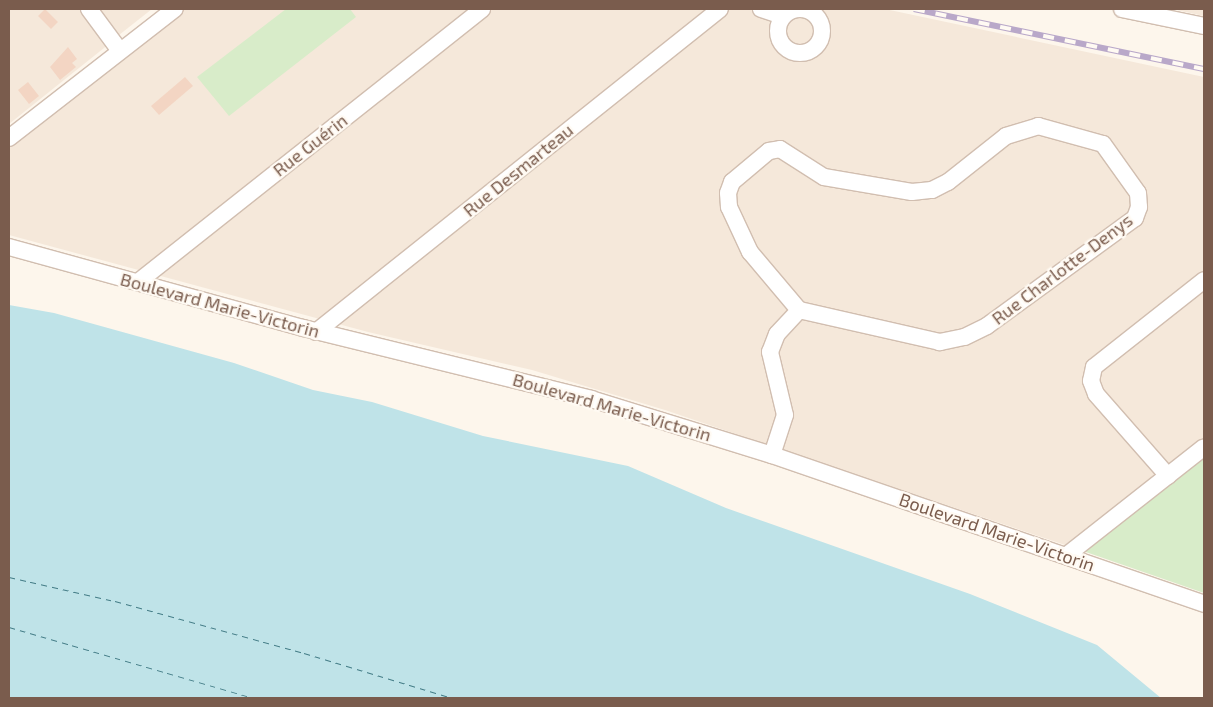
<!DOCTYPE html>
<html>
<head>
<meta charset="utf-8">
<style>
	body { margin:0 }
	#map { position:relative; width:1213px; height:707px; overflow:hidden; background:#fdf6ec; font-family:"Exo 2",sans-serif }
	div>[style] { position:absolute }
	.residential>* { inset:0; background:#f5e8da }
	.green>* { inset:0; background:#d8ecc9 }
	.water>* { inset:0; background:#bfe3e8 }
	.ferry>* { height:1px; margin-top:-0.5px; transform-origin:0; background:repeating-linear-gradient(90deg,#437c86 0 6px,transparent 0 11px) }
	.building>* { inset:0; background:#f3d5c3 }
	.roads { filter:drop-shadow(1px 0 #d1beb0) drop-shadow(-1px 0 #d1beb0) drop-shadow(0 1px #d1beb0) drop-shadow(0 -1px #d1beb0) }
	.minor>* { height:16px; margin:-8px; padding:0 8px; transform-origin:8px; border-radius:8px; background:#fff }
	.minor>.ring { margin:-8px; padding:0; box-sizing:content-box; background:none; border:16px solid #fff; border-radius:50% }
	.rail>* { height:5.5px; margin-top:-2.75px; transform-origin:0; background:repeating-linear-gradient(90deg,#fffaf3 0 11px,#b9a8c9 0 22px); box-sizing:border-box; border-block:1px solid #b9a8c9 }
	span { translate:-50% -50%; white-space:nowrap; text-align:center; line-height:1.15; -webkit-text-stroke:4.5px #fffaf3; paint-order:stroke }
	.street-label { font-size:18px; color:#7a5c4d }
	.frame { position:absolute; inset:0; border:10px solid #7a5c4d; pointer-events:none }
</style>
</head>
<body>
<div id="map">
	<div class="residential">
		<i style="clip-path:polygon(9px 9px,82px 9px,109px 44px,9px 124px)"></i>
		<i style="clip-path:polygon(99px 9px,152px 9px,119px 35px)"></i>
		<i style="clip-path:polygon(181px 9px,885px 9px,1204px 77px,1204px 454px,1083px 551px,665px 410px,532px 370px,368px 332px,9px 235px,9px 144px)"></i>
		<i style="clip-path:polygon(1172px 9px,1204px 9px,1204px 16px)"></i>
	</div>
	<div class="green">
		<i style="clip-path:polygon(286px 9px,350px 9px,356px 17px,229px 116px,197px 77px)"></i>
		<i style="clip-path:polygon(1204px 454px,1204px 593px,1083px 551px)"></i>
	</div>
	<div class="water">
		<i style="clip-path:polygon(9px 305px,54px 313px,234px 363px,313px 390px,372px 402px,483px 436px,628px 466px,726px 508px,970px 594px,1097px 645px,1161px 698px,9px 698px)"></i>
	</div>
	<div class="ferry">
		<i style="left:9px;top:577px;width:109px;rotate:12.8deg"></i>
		<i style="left:115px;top:601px;width:196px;rotate:15.4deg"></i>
		<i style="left:304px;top:653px;width:155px;rotate:16.9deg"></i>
		<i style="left:9px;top:627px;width:255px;rotate:16.2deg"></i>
	</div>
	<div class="building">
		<i style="clip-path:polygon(45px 9px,58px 22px,51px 29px,38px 16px)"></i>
		<i style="clip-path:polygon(68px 47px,77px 59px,72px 63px,76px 67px,60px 80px,50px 67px)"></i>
		<i style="clip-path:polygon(185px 77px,193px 86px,159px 115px,151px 106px)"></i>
		<i style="clip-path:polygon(28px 82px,39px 96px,29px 104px,18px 90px)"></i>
	</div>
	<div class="roads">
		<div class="minor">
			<i style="left:89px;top:9px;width:52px;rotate:53.6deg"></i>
			<i style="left:761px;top:9px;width:23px;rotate:18deg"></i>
			<i style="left:1122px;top:9px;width:84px;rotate:11.7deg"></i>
			<i class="ring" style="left:778px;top:9px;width:28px;height:28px"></i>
			<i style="left:1038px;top:126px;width:67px;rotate:15.5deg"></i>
			<i style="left:1103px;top:144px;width:60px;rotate:54.5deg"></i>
			<i style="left:1138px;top:193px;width:14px;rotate:86deg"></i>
			<i style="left:1139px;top:207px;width:12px;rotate:110deg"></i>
			<i style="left:1135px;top:218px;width:183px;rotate:143.9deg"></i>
			<i style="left:987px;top:326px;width:25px;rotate:154deg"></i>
			<i style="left:964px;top:337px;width:25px;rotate:168deg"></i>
			<i style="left:940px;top:342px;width:145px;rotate:-167.2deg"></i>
			<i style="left:799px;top:310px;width:76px;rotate:-130.2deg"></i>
			<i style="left:750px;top:252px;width:50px;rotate:-115deg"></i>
			<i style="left:729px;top:207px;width:14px;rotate:-94deg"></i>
			<i style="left:728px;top:193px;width:12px;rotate:-70deg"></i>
			<i style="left:732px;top:182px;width:48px;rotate:-40deg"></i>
			<i style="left:769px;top:151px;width:11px;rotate:-10deg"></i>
			<i style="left:780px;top:149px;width:52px;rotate:32.5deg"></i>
			<i style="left:824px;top:177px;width:89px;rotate:9.7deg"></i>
			<i style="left:912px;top:192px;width:20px;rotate:-6deg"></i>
			<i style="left:932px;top:190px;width:18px;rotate:-27deg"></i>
			<i style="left:948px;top:182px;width:74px;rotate:-38.4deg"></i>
			<i style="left:1006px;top:136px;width:34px;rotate:-17deg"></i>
			<i style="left:9px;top:138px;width:210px;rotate:-37.9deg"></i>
			<i style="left:9px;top:247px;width:305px;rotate:15.4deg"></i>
			<i style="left:303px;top:328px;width:297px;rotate:13.8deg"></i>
			<i style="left:591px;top:399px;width:189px;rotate:17.2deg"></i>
			<i style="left:772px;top:455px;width:457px;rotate:19deg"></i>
			<i style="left:138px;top:282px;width:439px;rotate:-38.4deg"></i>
			<i style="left:316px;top:332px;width:517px;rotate:-38.64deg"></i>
			<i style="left:772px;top:455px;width:42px;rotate:-72deg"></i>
			<i style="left:785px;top:415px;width:65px;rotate:-103.4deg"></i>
			<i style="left:770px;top:352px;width:19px;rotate:-69deg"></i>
			<i style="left:777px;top:334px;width:33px;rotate:-47deg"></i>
			<i style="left:1168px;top:476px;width:109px;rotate:-131.3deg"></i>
			<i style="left:1096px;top:394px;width:14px;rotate:-111deg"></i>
			<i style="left:1091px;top:381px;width:14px;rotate:-78deg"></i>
			<i style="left:1094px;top:367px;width:140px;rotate:-38.3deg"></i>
			<i style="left:1067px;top:555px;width:174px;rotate:-38.2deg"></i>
		</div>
	</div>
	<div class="rail">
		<i style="left:914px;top:9px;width:296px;rotate:11.7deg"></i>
	</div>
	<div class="street-label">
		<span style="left:310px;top:145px;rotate:-38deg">Rue Guérin</span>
		<span style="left:518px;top:170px;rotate:-39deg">Rue Desmarteau</span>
		<span style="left:1062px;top:269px;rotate:-37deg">Rue Charlotte-Denys</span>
		<span style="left:220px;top:305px;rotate:15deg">Boulevard Marie-Victorin</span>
		<span style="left:612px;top:407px;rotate:16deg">Boulevard Marie-Victorin</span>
		<span style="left:997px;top:532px;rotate:19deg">Boulevard Marie-Victorin</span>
	</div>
	<div class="frame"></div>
</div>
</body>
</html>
